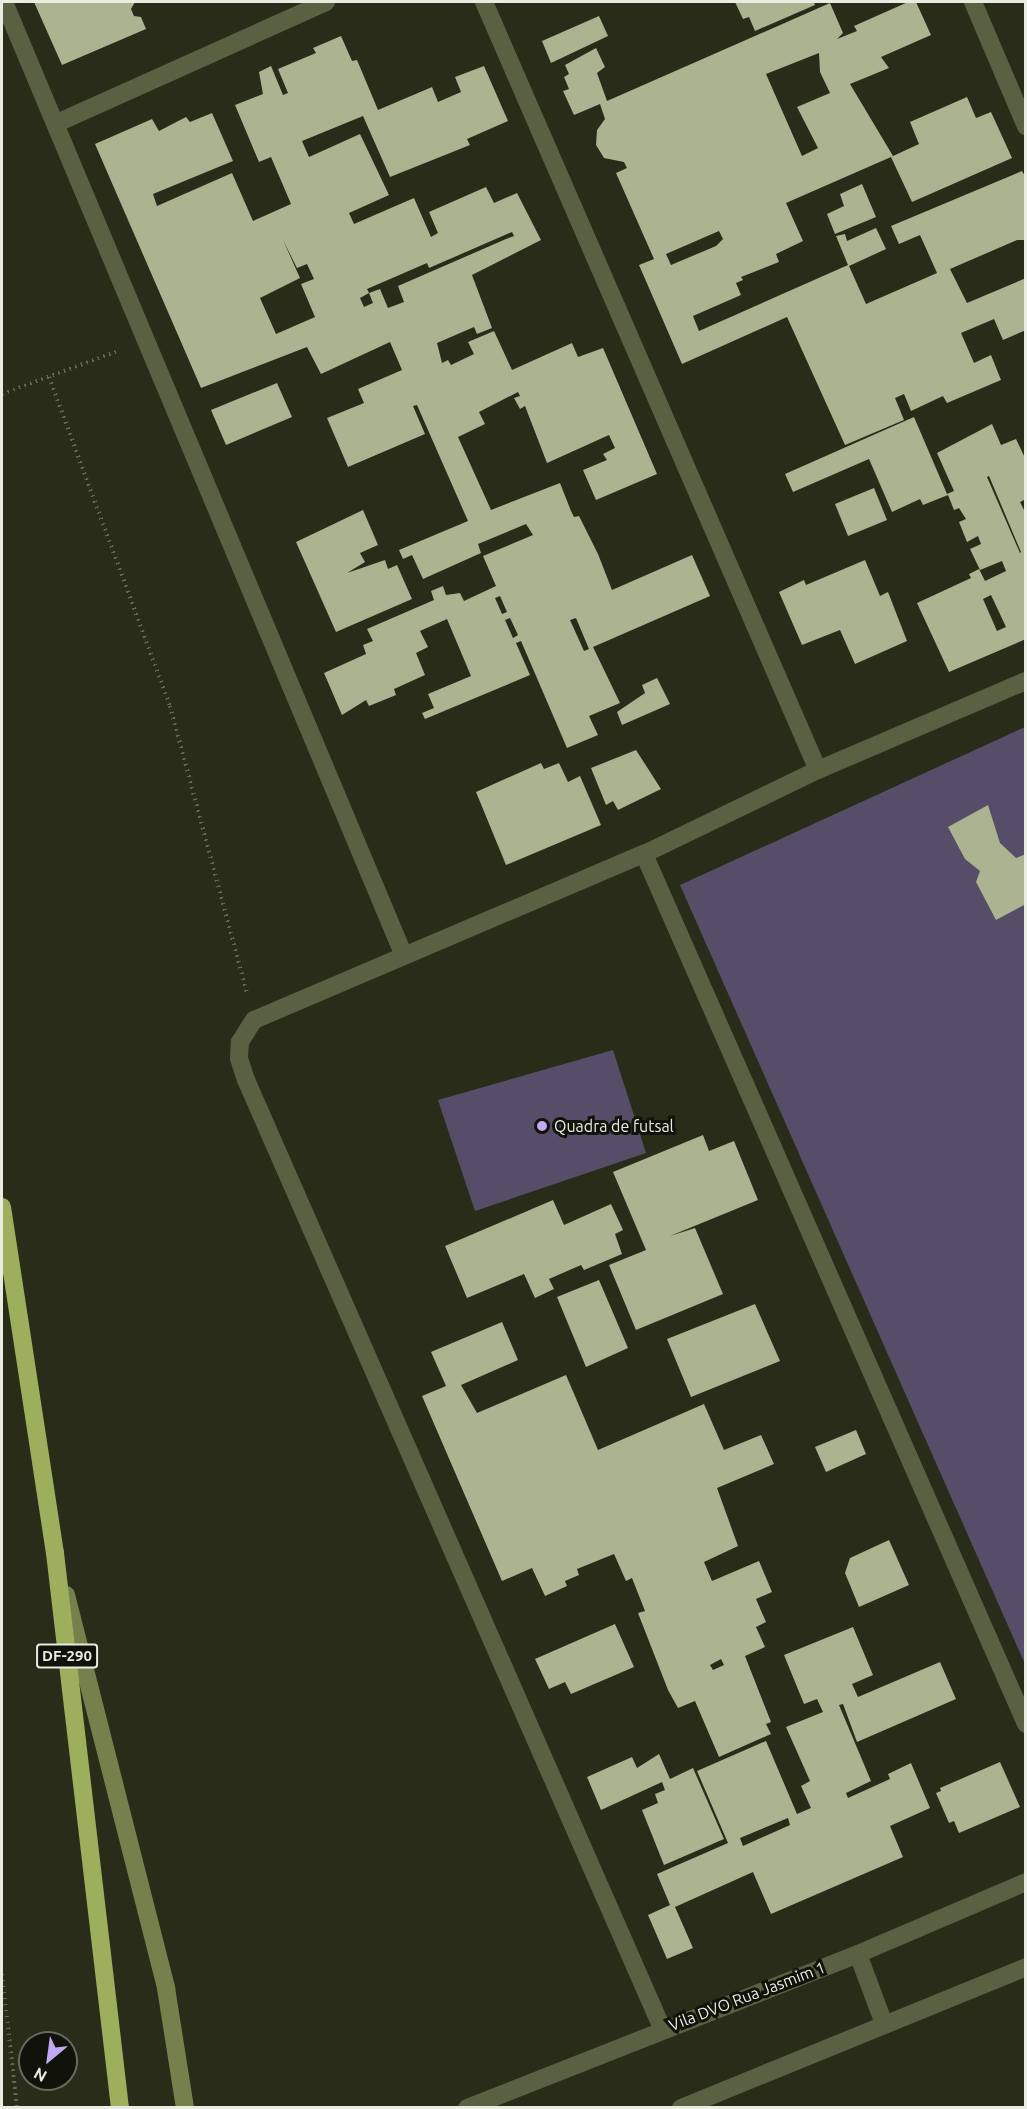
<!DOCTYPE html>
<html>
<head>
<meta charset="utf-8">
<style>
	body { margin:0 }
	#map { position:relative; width:1027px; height:2109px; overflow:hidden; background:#282c19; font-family:Ubuntu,sans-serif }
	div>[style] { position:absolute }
	.green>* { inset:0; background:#564d68 }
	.building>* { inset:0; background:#abb391 }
	.path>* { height:4px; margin-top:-2px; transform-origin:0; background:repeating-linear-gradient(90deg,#646756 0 1.5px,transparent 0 6px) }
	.street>* { height:18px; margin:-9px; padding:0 9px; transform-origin:9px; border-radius:9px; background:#5a6142 }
	.secondary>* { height:18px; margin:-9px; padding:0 9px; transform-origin:9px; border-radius:9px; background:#75804d }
	.highway>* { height:18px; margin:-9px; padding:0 9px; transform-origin:9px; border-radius:9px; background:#9dae5c }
	.dots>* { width:16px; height:16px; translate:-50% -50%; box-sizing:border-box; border:3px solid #11130b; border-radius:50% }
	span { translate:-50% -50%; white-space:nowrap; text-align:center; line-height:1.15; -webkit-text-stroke:6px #11130b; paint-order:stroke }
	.shield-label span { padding:2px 4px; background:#11130b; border:2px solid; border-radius:4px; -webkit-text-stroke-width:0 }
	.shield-label { font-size:15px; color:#e9ece0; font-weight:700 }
	.poi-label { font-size:16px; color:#e9ece0 }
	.left { translate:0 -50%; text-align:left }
	.street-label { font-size:16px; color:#e9ece0 }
	.frame { position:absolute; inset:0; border:3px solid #e9ece0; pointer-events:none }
	.north { position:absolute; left:18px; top:2031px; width:60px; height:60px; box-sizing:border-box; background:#11130b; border:2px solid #676a60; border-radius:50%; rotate:209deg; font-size:16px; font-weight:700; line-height:24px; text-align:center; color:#e9ece0 }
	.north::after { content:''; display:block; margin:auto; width:21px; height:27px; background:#c1a8f3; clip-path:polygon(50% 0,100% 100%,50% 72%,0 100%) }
</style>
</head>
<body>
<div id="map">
	<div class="green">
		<i style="clip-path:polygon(1025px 727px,1025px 1664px,680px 885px)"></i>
		<i style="clip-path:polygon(613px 1050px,646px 1153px,475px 1211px,438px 1100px)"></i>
	</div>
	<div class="building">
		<i style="clip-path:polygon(34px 2px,135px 2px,131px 9px,134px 16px,141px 17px,146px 29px,62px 65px)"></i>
		<i style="clip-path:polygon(735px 2px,814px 2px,815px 5px,755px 31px,749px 17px,743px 19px)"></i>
		<i style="clip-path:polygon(evenodd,908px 2px,916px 2px,931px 35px,881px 57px,889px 68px,850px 84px,893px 156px,919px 144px,910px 122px,967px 97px,976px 118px,991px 112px,1012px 158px,912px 202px,891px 157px,786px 203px,803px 241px,776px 254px,779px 262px,741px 277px,743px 280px,736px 283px,741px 295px,693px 316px,699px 331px,848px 265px,836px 236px,845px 234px,847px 241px,876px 228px,886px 249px,849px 266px,866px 304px,937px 273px,920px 235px,899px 244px,891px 226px,1022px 171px,1026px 178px,1026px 240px,1017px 240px,950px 269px,967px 303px,1026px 278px,1026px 330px,1003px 340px,994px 319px,961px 333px,974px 363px,991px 355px,1001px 380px,947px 403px,943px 396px,911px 411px,904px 394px,895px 398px,904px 420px,845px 445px,787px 317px,682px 364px,639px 265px,654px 259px,616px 173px,627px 168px,624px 162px,604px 158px,596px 145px,597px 130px,605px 119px,600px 104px,574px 115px,563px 91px,569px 89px,564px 77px,569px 74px,565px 65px,596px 48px,605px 67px,597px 73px,607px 101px,830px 3px,843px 33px,837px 39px,857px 31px,854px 26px,908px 2px,819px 53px,820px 72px,830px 93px,797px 107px,818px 148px,802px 156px,766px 74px,819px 53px,908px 2px,719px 231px,723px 239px,716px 246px,671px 265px,666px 254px,719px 231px)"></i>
		<i style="clip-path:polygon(599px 16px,608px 36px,551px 63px,542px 41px)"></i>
		<i style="clip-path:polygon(evenodd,341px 36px,352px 61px,357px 60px,378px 110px,432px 87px,438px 102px,461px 92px,455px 77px,484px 66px,508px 121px,467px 139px,470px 145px,390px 177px,363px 116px,302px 141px,309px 157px,360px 134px,389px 195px,349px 213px,354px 224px,414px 198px,431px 237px,438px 233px,429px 212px,486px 187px,494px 203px,517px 193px,541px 240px,472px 275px,492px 328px,477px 334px,474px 327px,437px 343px,442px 363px,448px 360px,451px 365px,474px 354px,468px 342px,494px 331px,512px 370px,572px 343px,578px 357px,603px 348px,657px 474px,596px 500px,583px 470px,607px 460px,603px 454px,615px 448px,609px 435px,547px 463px,525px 406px,520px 409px,514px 398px,520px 396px,518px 392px,479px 412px,485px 424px,458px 437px,491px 510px,560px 483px,571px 511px,574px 517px,579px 516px,598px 554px,612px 590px,692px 555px,710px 596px,593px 647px,620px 703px,589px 716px,598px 735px,567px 748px,521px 641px,516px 643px,530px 675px,425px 719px,422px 713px,434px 708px,428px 694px,471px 676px,447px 619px,420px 631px,428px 647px,416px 653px,425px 675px,394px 689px,396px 695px,369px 706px,366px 700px,342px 715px,324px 673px,366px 654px,363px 645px,373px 641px,367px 629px,434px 600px,431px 591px,443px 586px,446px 595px,460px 593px,464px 601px,496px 586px,483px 556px,533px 535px,526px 524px,478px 544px,481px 553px,423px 579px,412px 555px,403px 559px,399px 550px,468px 521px,417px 405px,413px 406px,425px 434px,348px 467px,327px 418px,364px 403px,358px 389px,402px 370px,390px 342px,321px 374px,307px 347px,201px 388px,95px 144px,152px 119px,159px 131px,186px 117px,190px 122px,212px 113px,233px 161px,153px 194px,157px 206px,232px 173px,253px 221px,291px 204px,271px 157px,259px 162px,235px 105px,263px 94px,259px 72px,271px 66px,283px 95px,288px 93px,278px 69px,316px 53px,313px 48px,341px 36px,512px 232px,514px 236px,506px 239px,398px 286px,404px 302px,388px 308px,380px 289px,369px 293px,373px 303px,364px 307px,360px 298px,369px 293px,367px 289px,427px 263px,429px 268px,512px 232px,341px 36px,283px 240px,297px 268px,307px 264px,314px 279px,301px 284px,315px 317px,276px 334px,260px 298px,300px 278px,283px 240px,341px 36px,500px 596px,507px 612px,502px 614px,495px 598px,500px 596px,341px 36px,510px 618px,518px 635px,513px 638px,505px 620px,510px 618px,341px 36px,576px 618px,589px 649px,584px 651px,570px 620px,576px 618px)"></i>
		<i style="clip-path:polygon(862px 184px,876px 217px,835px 234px,827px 214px,844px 206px,840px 194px)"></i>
		<i style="clip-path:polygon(277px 383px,292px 417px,226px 445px,211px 410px)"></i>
		<i style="clip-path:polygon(evenodd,914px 417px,947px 494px,954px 491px,937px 453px,992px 424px,1001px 445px,1016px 439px,1026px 460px,1026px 499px,1020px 502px,1026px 514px,1026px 639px,949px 672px,917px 603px,971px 578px,969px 574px,979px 569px,985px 581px,1006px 571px,1002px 561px,980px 570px,970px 549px,981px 544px,978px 536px,967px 542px,959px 522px,966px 519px,959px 508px,954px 510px,948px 495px,923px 505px,920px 499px,892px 512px,869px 459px,793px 492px,785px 474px,914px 417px,989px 476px,1021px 552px,1020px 553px,987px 477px,989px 476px,914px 417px,991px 595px,1006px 627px,997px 631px,983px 599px,991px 595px)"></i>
		<i style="clip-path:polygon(874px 488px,887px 520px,848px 536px,835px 504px)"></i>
		<i style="clip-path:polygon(363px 510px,378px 545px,360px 553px,365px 562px,347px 573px,385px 560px,388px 569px,397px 565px,412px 599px,336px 632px,296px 542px)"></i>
		<i style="clip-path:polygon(865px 560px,880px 596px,888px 592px,907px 641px,855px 664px,840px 630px,802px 645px,779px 592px,804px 580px,806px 585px)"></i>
		<i style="clip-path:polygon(657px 678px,670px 704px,622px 725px,617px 712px,645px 693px,642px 685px)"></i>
		<i style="clip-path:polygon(636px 750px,661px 789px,618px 810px,613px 801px,606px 805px,591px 768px)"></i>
		<i style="clip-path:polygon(541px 763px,544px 769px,559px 763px,568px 782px,580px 776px,601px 825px,506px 865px,476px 792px)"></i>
		<i style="clip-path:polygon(988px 805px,1000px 843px,1016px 858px,1026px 854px,1026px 904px,996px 920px,976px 882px,980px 871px,965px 859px,948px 827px)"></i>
		<i style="clip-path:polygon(703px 1135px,709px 1151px,734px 1141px,758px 1200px,670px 1236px,695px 1228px,723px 1294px,636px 1330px,609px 1265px,646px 1250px,613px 1172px)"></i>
		<i style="clip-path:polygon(553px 1200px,564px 1225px,611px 1204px,623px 1230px,615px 1234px,622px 1254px,584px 1270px,581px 1265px,549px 1279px,554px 1289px,535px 1298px,524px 1274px,467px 1298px,445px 1246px)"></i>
		<i style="clip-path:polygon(599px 1280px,628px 1348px,586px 1367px,557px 1297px)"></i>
		<i style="clip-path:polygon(755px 1304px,780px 1361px,691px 1397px,667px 1339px)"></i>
		<i style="clip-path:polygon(evenodd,502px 1322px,518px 1360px,461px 1385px,477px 1413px,566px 1375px,598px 1450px,704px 1404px,724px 1450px,761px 1435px,774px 1464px,717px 1488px,738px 1546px,704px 1562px,712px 1581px,759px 1561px,772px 1592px,756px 1599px,766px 1622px,756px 1627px,765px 1647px,745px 1656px,771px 1722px,766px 1724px,771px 1734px,719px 1757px,695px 1701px,678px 1708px,668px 1690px,638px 1613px,645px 1611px,632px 1578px,626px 1581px,614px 1554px,577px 1569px,579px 1575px,565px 1581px,567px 1586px,545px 1596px,532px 1568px,502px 1581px,422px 1396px,446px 1386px,431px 1352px,502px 1322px,721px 1659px,724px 1665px,713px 1670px,710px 1665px,721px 1659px)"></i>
		<i style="clip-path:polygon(856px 1430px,866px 1454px,826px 1472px,815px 1447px)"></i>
		<i style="clip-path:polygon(889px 1540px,909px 1585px,859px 1607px,845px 1573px,850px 1558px)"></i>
		<i style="clip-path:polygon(615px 1624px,634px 1667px,571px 1694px,565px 1682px,549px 1689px,535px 1659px)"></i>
		<i style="clip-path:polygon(evenodd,853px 1627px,873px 1675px,852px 1684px,858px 1697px,940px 1662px,956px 1699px,857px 1742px,843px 1704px,839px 1705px,871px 1781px,846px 1793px,848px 1798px,890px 1779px,888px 1774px,911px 1763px,930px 1808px,890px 1826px,903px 1857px,771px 1914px,753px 1872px,675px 1907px,693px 1948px,667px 1959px,648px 1915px,670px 1905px,657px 1874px,728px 1843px,697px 1771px,766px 1741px,797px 1814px,811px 1808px,801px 1786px,810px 1781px,786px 1727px,823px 1712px,817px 1699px,804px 1704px,784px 1655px,853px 1627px,788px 1818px,790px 1825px,743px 1846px,740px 1838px,788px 1818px)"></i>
		<i style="clip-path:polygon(659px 1754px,670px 1779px,693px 1768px,724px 1839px,664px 1865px,642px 1810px,658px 1803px,655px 1794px,665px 1790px,662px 1782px,601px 1810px,587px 1777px,632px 1757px,637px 1768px)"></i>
		<i style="clip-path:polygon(1000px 1762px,1020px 1807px,959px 1833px,954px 1821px,949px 1823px,936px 1793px,941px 1791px,940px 1788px)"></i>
	</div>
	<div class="path">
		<i style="left:49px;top:377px;width:351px;rotate:69.8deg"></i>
		<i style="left:170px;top:706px;width:298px;rotate:75deg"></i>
		<i style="left:2px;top:394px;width:126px;rotate:-20.4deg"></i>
		<i style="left:2px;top:1974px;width:135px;rotate:83.6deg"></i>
	</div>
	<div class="street">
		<i style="left:4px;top:2px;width:1034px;rotate:67.25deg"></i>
		<i style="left:484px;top:2px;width:837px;rotate:66.5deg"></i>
		<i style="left:973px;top:2px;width:135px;rotate:66.9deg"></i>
		<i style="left:57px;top:123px;width:295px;rotate:-24.2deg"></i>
		<i style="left:644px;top:854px;width:950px;rotate:66.29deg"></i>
		<i style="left:858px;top:1954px;width:75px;rotate:69.6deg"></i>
		<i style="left:662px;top:2028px;width:1035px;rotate:-113.69deg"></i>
		<i style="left:246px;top:1080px;width:22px;rotate:-108deg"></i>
		<i style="left:239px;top:1059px;width:17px;rotate:-87deg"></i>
		<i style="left:240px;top:1042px;width:26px;rotate:-58deg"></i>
		<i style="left:254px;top:1020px;width:424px;rotate:-23.1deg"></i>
		<i style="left:644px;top:854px;width:193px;rotate:-25.8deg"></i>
		<i style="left:818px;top:770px;width:226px;rotate:-23.2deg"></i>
		<i style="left:467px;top:2108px;width:420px;rotate:-21.5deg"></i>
		<i style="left:858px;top:1954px;width:183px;rotate:-23.2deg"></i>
		<i style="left:681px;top:2108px;width:373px;rotate:-22.2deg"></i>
	</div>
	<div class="secondary">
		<i style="left:66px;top:1595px;width:406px;rotate:75.7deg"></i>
		<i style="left:166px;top:1988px;width:121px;rotate:81deg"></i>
	</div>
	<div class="highway">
		<i style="left:2px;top:1207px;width:350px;rotate:81.3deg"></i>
		<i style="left:55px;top:1553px;width:559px;rotate:83.32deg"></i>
	</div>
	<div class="dots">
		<i style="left:542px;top:1126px;background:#c1a8f3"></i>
	</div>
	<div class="shield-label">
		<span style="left:67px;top:1656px">DF-290</span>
	</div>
	<div class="poi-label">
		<span class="left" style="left:554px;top:1126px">Quadra de futsal</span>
	</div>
	<div class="street-label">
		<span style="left:747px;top:1996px;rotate:-21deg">Vila DVO Rua Jasmim 1</span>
	</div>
	<div class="frame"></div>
	<div class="north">N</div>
</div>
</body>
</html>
